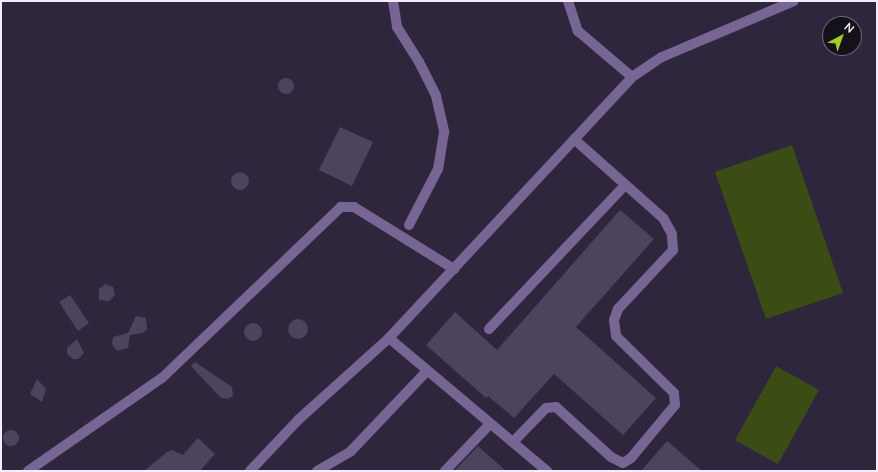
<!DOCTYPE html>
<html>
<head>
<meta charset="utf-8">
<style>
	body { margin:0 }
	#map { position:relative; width:878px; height:472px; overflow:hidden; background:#2e263d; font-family:Lato,sans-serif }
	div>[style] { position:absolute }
	.green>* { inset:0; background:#3c4c15 }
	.building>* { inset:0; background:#4c435c }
	.round { border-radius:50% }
	.minor>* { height:10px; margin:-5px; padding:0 5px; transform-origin:5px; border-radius:5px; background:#776694 }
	span { translate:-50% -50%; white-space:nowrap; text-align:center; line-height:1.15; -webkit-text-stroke:3px #15111b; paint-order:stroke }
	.frame { position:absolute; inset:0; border:2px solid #f3eefe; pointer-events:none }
	.north { position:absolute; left:822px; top:16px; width:40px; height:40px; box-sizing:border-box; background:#15111b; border:1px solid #6e6976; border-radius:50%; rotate:41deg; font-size:11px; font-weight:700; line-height:16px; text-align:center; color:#f3eefe }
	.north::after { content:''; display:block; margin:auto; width:14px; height:18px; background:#a1c92a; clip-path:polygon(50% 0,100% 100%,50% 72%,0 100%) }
</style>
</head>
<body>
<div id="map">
	<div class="green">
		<i style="clip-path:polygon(792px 145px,843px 293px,766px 319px,715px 172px)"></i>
		<i style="clip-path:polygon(776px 366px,819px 390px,778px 464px,735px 440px)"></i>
	</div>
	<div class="building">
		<i class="round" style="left:278px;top:78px;width:16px;height:16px"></i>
		<i style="clip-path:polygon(340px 127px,373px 142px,352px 186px,319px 170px)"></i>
		<i class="round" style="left:231px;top:172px;width:18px;height:18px"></i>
		<i style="clip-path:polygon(620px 210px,654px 239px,576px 327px,656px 398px,623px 435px,554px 374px,514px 418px,488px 396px,486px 398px,426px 345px,455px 312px,497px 350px)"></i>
		<i style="clip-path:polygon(105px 284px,113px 287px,115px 295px,109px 301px,99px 300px,99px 289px)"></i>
		<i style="clip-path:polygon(70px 295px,89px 323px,78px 331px,59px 302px)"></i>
		<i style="clip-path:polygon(136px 316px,146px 318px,147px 329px,143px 333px,130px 335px,128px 348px,117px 351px,112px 344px,113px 337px,128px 333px)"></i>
		<i class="round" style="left:288px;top:319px;width:20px;height:20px"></i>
		<i class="round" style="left:244px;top:323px;width:18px;height:18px"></i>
		<i style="clip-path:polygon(77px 339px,84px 353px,78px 359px,73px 359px,67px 354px,67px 348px)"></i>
		<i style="clip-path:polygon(195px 362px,232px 387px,233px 396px,228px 399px,221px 398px,191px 366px)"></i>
		<i style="clip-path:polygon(37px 379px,46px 389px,42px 402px,30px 394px)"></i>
		<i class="round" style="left:3px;top:430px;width:16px;height:16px"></i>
		<i style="clip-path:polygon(198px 438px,215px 454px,200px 471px,144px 471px,167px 452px,172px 450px,183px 455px)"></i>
		<i style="clip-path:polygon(667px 441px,702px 471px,641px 471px)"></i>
		<i style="clip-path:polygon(478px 446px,506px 471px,454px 471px)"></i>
	</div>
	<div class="minor">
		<i style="left:393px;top:1px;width:26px;rotate:81deg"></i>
		<i style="left:397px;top:27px;width:41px;rotate:57.8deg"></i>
		<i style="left:419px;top:62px;width:38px;rotate:63deg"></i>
		<i style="left:436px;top:96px;width:37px;rotate:77deg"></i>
		<i style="left:444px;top:132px;width:37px;rotate:99deg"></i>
		<i style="left:438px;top:169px;width:63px;rotate:117.4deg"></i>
		<i style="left:568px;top:1px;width:32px;rotate:72deg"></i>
		<i style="left:578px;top:31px;width:71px;rotate:40.4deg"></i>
		<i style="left:489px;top:329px;width:198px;rotate:-46.6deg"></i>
		<i style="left:389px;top:338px;width:207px;rotate:40.1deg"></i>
		<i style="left:513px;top:442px;width:47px;rotate:-45.9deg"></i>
		<i style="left:546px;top:408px;width:10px;rotate:-6deg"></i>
		<i style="left:556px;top:407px;width:74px;rotate:42.3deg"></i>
		<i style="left:611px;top:457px;width:13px;rotate:27deg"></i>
		<i style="left:623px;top:463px;width:9px;rotate:-32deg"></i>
		<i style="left:631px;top:458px;width:69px;rotate:-50.3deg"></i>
		<i style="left:675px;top:405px;width:12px;rotate:-95deg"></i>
		<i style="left:674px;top:393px;width:81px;rotate:-135.5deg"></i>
		<i style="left:616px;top:336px;width:16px;rotate:-97deg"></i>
		<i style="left:614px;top:320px;width:12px;rotate:-70deg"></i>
		<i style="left:618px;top:309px;width:81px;rotate:-47deg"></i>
		<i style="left:673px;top:250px;width:16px;rotate:-94deg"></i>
		<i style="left:672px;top:234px;width:18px;rotate:-119deg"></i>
		<i style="left:663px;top:218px;width:119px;rotate:-138.4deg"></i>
		<i style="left:28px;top:471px;width:163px;rotate:-34.8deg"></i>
		<i style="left:162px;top:378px;width:248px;rotate:-43.7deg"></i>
		<i style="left:341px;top:207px;width:13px"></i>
		<i style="left:354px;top:207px;width:118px;rotate:31.8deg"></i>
		<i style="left:250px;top:471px;width:70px;rotate:-46.7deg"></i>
		<i style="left:298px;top:420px;width:122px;rotate:-42deg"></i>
		<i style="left:389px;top:338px;width:357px;rotate:-47deg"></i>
		<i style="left:632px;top:77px;width:36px;rotate:-34deg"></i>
		<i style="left:662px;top:57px;width:143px;rotate:-23deg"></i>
		<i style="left:317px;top:471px;width:39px;rotate:-30deg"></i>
		<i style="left:351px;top:451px;width:110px;rotate:-46.5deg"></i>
		<i style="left:445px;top:471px;width:65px;rotate:-46.2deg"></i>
	</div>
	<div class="frame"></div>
	<div class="north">N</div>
</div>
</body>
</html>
